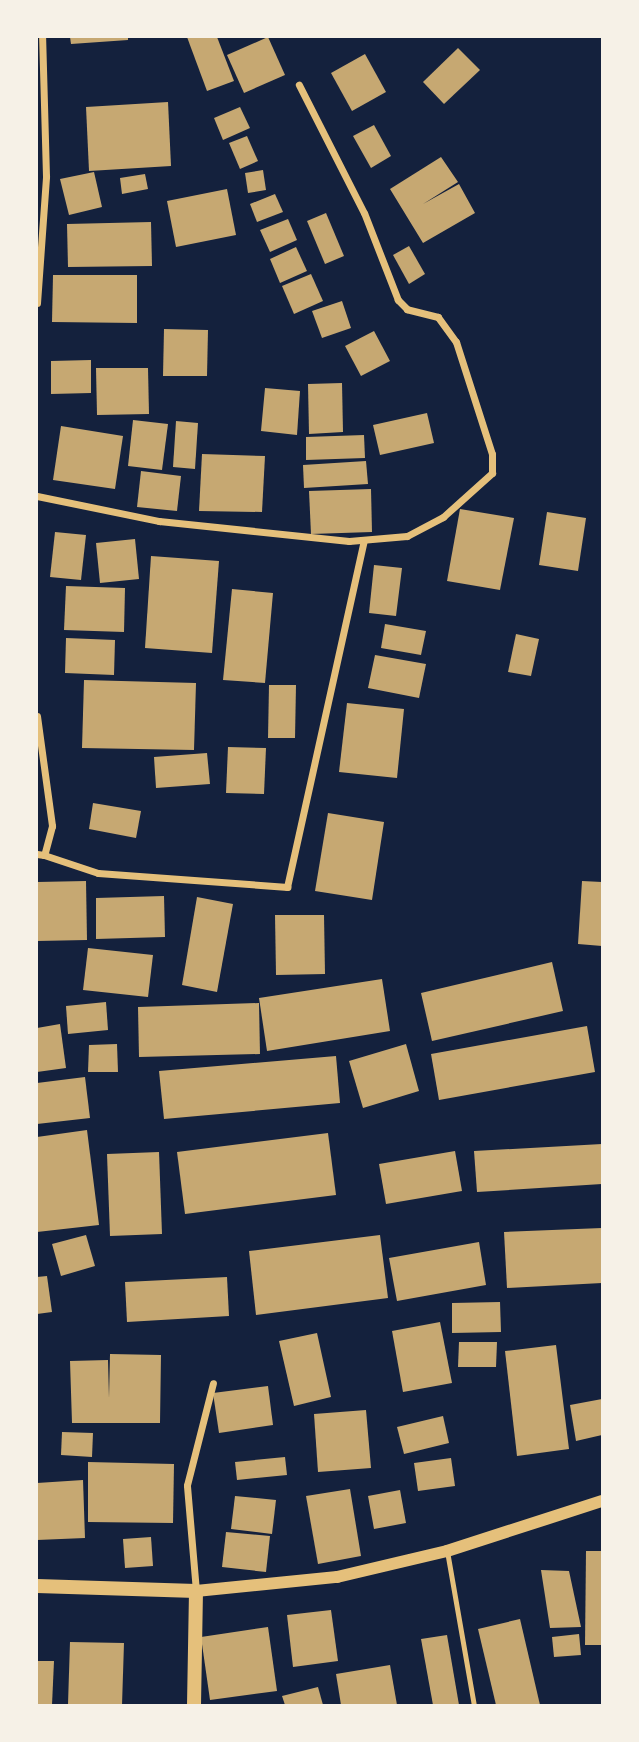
<!DOCTYPE html>
<html>
<head>
<meta charset="utf-8">
<style>
	body { margin:0 }
	#map { position:relative; width:639px; height:1742px; overflow:hidden; background:#14213d; font-family:"Fira Sans Condensed",sans-serif }
	div>[style] { position:absolute }
	.building>* { inset:0; background:#c6a872 }
	.service>* { height:5px; margin:-2.5px; padding:0 2.5px; transform-origin:2.5px; border-radius:2.5px; background:#e5c07b }
	.minor>* { height:7px; margin:-3.5px; padding:0 3.5px; transform-origin:3.5px; border-radius:3.5px; background:#e5c07b }
	.tertiary>* { height:12px; margin:-6px; padding:0 6px; transform-origin:6px; border-radius:6px; background:#e5c07b }
	.secondary>* { height:14px; margin:-7px; padding:0 7px; transform-origin:7px; border-radius:7px; background:#e5c07b }
	span { translate:-50% -50%; white-space:nowrap; text-align:center; line-height:1.15; -webkit-text-stroke:5px #f6f1e7; paint-order:stroke }
	.frame { position:absolute; inset:0; border:38px solid #f6f1e7; pointer-events:none }
</style>
</head>
<body>
<div id="map">
	<div class="building">
		<i style="clip-path:polygon(70px 37px,128px 37px,128px 40px,71px 44px)"></i>
		<i style="clip-path:polygon(187px 37px,217px 37px,234px 81px,207px 91px)"></i>
		<i style="clip-path:polygon(268px 37px,285px 75px,244px 93px,227px 55px)"></i>
		<i style="clip-path:polygon(458px 48px,480px 70px,444px 104px,423px 82px)"></i>
		<i style="clip-path:polygon(365px 54px,386px 92px,352px 111px,331px 73px)"></i>
		<i style="clip-path:polygon(168px 102px,171px 166px,89px 171px,86px 107px)"></i>
		<i style="clip-path:polygon(240px 107px,250px 128px,223px 140px,214px 118px)"></i>
		<i style="clip-path:polygon(374px 125px,391px 156px,371px 168px,353px 136px)"></i>
		<i style="clip-path:polygon(247px 136px,258px 161px,240px 169px,229px 143px)"></i>
		<i style="clip-path:polygon(441px 157px,458px 182px,423px 204px,459px 184px,475px 213px,423px 243px,390px 189px)"></i>
		<i style="clip-path:polygon(263px 170px,266px 190px,248px 193px,245px 173px)"></i>
		<i style="clip-path:polygon(94px 172px,102px 207px,69px 215px,60px 179px)"></i>
		<i style="clip-path:polygon(145px 174px,148px 189px,122px 194px,120px 178px)"></i>
		<i style="clip-path:polygon(227px 189px,236px 235px,176px 247px,167px 201px)"></i>
		<i style="clip-path:polygon(275px 194px,283px 212px,257px 222px,250px 204px)"></i>
		<i style="clip-path:polygon(326px 213px,344px 256px,325px 264px,307px 221px)"></i>
		<i style="clip-path:polygon(288px 219px,297px 240px,270px 252px,260px 230px)"></i>
		<i style="clip-path:polygon(151px 222px,152px 266px,68px 267px,67px 224px)"></i>
		<i style="clip-path:polygon(409px 246px,425px 274px,409px 284px,393px 255px)"></i>
		<i style="clip-path:polygon(296px 247px,307px 271px,280px 283px,270px 259px)"></i>
		<i style="clip-path:polygon(311px 274px,323px 301px,294px 314px,282px 286px)"></i>
		<i style="clip-path:polygon(53px 275px,137px 275px,137px 323px,52px 322px)"></i>
		<i style="clip-path:polygon(342px 301px,351px 328px,322px 338px,312px 311px)"></i>
		<i style="clip-path:polygon(164px 329px,208px 330px,207px 376px,163px 376px)"></i>
		<i style="clip-path:polygon(374px 331px,390px 361px,361px 376px,345px 346px)"></i>
		<i style="clip-path:polygon(91px 360px,91px 393px,51px 394px,51px 361px)"></i>
		<i style="clip-path:polygon(96px 368px,148px 368px,149px 414px,97px 415px)"></i>
		<i style="clip-path:polygon(342px 383px,343px 432px,309px 434px,308px 384px)"></i>
		<i style="clip-path:polygon(265px 388px,300px 391px,297px 435px,261px 431px)"></i>
		<i style="clip-path:polygon(427px 413px,434px 443px,380px 455px,373px 425px)"></i>
		<i style="clip-path:polygon(133px 420px,168px 424px,162px 470px,128px 466px)"></i>
		<i style="clip-path:polygon(176px 421px,198px 423px,195px 469px,173px 467px)"></i>
		<i style="clip-path:polygon(61px 426px,123px 436px,115px 489px,53px 480px)"></i>
		<i style="clip-path:polygon(364px 435px,365px 458px,306px 460px,306px 437px)"></i>
		<i style="clip-path:polygon(202px 454px,265px 456px,262px 512px,199px 511px)"></i>
		<i style="clip-path:polygon(366px 461px,368px 484px,304px 488px,303px 465px)"></i>
		<i style="clip-path:polygon(141px 471px,181px 476px,177px 511px,137px 507px)"></i>
		<i style="clip-path:polygon(371px 489px,372px 532px,311px 534px,309px 491px)"></i>
		<i style="clip-path:polygon(460px 509px,514px 518px,500px 590px,447px 581px)"></i>
		<i style="clip-path:polygon(547px 512px,586px 518px,578px 571px,539px 565px)"></i>
		<i style="clip-path:polygon(55px 532px,86px 535px,81px 580px,50px 577px)"></i>
		<i style="clip-path:polygon(135px 539px,139px 579px,100px 583px,96px 543px)"></i>
		<i style="clip-path:polygon(151px 556px,219px 561px,212px 653px,145px 648px)"></i>
		<i style="clip-path:polygon(374px 565px,402px 568px,396px 616px,369px 613px)"></i>
		<i style="clip-path:polygon(66px 586px,125px 588px,124px 632px,64px 630px)"></i>
		<i style="clip-path:polygon(232px 589px,273px 593px,265px 683px,223px 680px)"></i>
		<i style="clip-path:polygon(385px 624px,426px 631px,421px 655px,381px 648px)"></i>
		<i style="clip-path:polygon(516px 634px,539px 639px,531px 676px,508px 672px)"></i>
		<i style="clip-path:polygon(66px 638px,115px 640px,114px 675px,65px 673px)"></i>
		<i style="clip-path:polygon(375px 655px,426px 664px,419px 698px,368px 688px)"></i>
		<i style="clip-path:polygon(84px 680px,196px 683px,194px 750px,82px 748px)"></i>
		<i style="clip-path:polygon(269px 685px,296px 685px,295px 738px,268px 738px)"></i>
		<i style="clip-path:polygon(347px 703px,404px 709px,397px 778px,339px 772px)"></i>
		<i style="clip-path:polygon(228px 747px,266px 748px,264px 794px,226px 793px)"></i>
		<i style="clip-path:polygon(207px 753px,210px 784px,156px 788px,154px 757px)"></i>
		<i style="clip-path:polygon(93px 803px,141px 811px,136px 838px,89px 829px)"></i>
		<i style="clip-path:polygon(328px 813px,384px 822px,372px 900px,315px 891px)"></i>
		<i style="clip-path:polygon(86px 881px,87px 940px,37px 941px,37px 882px)"></i>
		<i style="clip-path:polygon(582px 881px,602px 882px,602px 946px,578px 944px)"></i>
		<i style="clip-path:polygon(164px 896px,165px 937px,96px 939px,96px 898px)"></i>
		<i style="clip-path:polygon(197px 897px,233px 904px,217px 992px,182px 985px)"></i>
		<i style="clip-path:polygon(275px 915px,324px 915px,325px 974px,276px 975px)"></i>
		<i style="clip-path:polygon(88px 948px,153px 955px,148px 997px,83px 990px)"></i>
		<i style="clip-path:polygon(552px 962px,563px 1011px,432px 1041px,421px 993px)"></i>
		<i style="clip-path:polygon(382px 979px,390px 1031px,267px 1051px,259px 998px)"></i>
		<i style="clip-path:polygon(106px 1002px,108px 1030px,68px 1034px,66px 1006px)"></i>
		<i style="clip-path:polygon(259px 1003px,260px 1054px,139px 1057px,138px 1007px)"></i>
		<i style="clip-path:polygon(60px 1024px,66px 1068px,37px 1072px,37px 1028px)"></i>
		<i style="clip-path:polygon(587px 1026px,595px 1072px,439px 1100px,431px 1054px)"></i>
		<i style="clip-path:polygon(117px 1044px,118px 1072px,88px 1072px,89px 1045px)"></i>
		<i style="clip-path:polygon(406px 1044px,419px 1091px,363px 1108px,349px 1061px)"></i>
		<i style="clip-path:polygon(336px 1056px,340px 1103px,164px 1119px,159px 1071px)"></i>
		<i style="clip-path:polygon(85px 1077px,90px 1118px,37px 1124px,37px 1083px)"></i>
		<i style="clip-path:polygon(87px 1130px,99px 1225px,37px 1232px,37px 1137px)"></i>
		<i style="clip-path:polygon(328px 1133px,336px 1195px,185px 1214px,177px 1152px)"></i>
		<i style="clip-path:polygon(602px 1144px,602px 1184px,477px 1192px,474px 1151px)"></i>
		<i style="clip-path:polygon(455px 1151px,462px 1191px,386px 1204px,379px 1164px)"></i>
		<i style="clip-path:polygon(159px 1152px,162px 1234px,110px 1236px,107px 1154px)"></i>
		<i style="clip-path:polygon(602px 1228px,602px 1283px,507px 1288px,504px 1232px)"></i>
		<i style="clip-path:polygon(86px 1235px,95px 1266px,61px 1276px,52px 1244px)"></i>
		<i style="clip-path:polygon(380px 1235px,388px 1298px,256px 1315px,249px 1251px)"></i>
		<i style="clip-path:polygon(479px 1242px,486px 1285px,397px 1301px,389px 1258px)"></i>
		<i style="clip-path:polygon(47px 1276px,52px 1312px,37px 1314px,37px 1277px)"></i>
		<i style="clip-path:polygon(227px 1277px,229px 1316px,127px 1322px,125px 1282px)"></i>
		<i style="clip-path:polygon(500px 1302px,501px 1332px,452px 1333px,452px 1303px)"></i>
		<i style="clip-path:polygon(440px 1322px,452px 1383px,403px 1392px,392px 1331px)"></i>
		<i style="clip-path:polygon(317px 1333px,331px 1397px,294px 1406px,279px 1341px)"></i>
		<i style="clip-path:polygon(459px 1342px,497px 1342px,496px 1367px,458px 1367px)"></i>
		<i style="clip-path:polygon(556px 1345px,569px 1449px,517px 1456px,505px 1351px)"></i>
		<i style="clip-path:polygon(110px 1354px,161px 1355px,160px 1423px,72px 1423px,70px 1361px,108px 1360px,109px 1398px)"></i>
		<i style="clip-path:polygon(268px 1386px,273px 1425px,219px 1433px,213px 1393px)"></i>
		<i style="clip-path:polygon(602px 1399px,602px 1435px,576px 1441px,570px 1405px)"></i>
		<i style="clip-path:polygon(366px 1410px,371px 1468px,318px 1472px,314px 1414px)"></i>
		<i style="clip-path:polygon(443px 1416px,449px 1443px,404px 1454px,397px 1427px)"></i>
		<i style="clip-path:polygon(62px 1432px,93px 1433px,92px 1457px,61px 1455px)"></i>
		<i style="clip-path:polygon(285px 1457px,287px 1475px,237px 1480px,235px 1462px)"></i>
		<i style="clip-path:polygon(451px 1458px,455px 1486px,418px 1491px,414px 1463px)"></i>
		<i style="clip-path:polygon(88px 1462px,174px 1464px,173px 1523px,88px 1522px)"></i>
		<i style="clip-path:polygon(83px 1480px,85px 1538px,37px 1540px,37px 1483px)"></i>
		<i style="clip-path:polygon(350px 1489px,361px 1556px,318px 1564px,306px 1496px)"></i>
		<i style="clip-path:polygon(400px 1490px,406px 1523px,374px 1529px,368px 1496px)"></i>
		<i style="clip-path:polygon(235px 1496px,276px 1500px,272px 1534px,231px 1529px)"></i>
		<i style="clip-path:polygon(226px 1532px,270px 1536px,266px 1572px,222px 1567px)"></i>
		<i style="clip-path:polygon(151px 1537px,153px 1566px,125px 1568px,123px 1539px)"></i>
		<i style="clip-path:polygon(586px 1551px,602px 1551px,602px 1645px,585px 1645px)"></i>
		<i style="clip-path:polygon(541px 1570px,569px 1571px,581px 1627px,550px 1628px)"></i>
		<i style="clip-path:polygon(331px 1610px,338px 1661px,293px 1667px,287px 1615px)"></i>
		<i style="clip-path:polygon(520px 1619px,540px 1705px,496px 1705px,478px 1629px)"></i>
		<i style="clip-path:polygon(268px 1627px,277px 1691px,210px 1700px,201px 1637px)"></i>
		<i style="clip-path:polygon(579px 1634px,581px 1655px,554px 1657px,552px 1637px)"></i>
		<i style="clip-path:polygon(447px 1635px,459px 1705px,433px 1705px,421px 1639px)"></i>
		<i style="clip-path:polygon(70px 1642px,124px 1643px,122px 1705px,68px 1704px)"></i>
		<i style="clip-path:polygon(37px 1661px,54px 1661px,52px 1705px,37px 1705px)"></i>
		<i style="clip-path:polygon(390px 1665px,397px 1705px,341px 1705px,336px 1674px)"></i>
		<i style="clip-path:polygon(318px 1687px,323px 1705px,285px 1705px,282px 1696px)"></i>
	</div>
	<div class="service">
		<i style="left:447px;top:1551px;width:156px;rotate:80.1deg"></i>
	</div>
	<div class="minor">
		<i style="left:37px;top:303px;width:127px;rotate:-85.9deg"></i>
		<i style="left:46px;top:176px;width:139px;rotate:-91.6deg"></i>
		<i style="left:37px;top:496px;width:125px;rotate:11.6deg"></i>
		<i style="left:159px;top:521px;width:191px;rotate:6deg"></i>
		<i style="left:349px;top:541px;width:58px;rotate:-4.9deg"></i>
		<i style="left:407px;top:536px;width:41px;rotate:-27.8deg"></i>
		<i style="left:443px;top:517px;width:66px;rotate:-41.9deg"></i>
		<i style="left:492px;top:473px;width:19px;rotate:-90deg"></i>
		<i style="left:492px;top:454px;width:118px;rotate:-107.8deg"></i>
		<i style="left:456px;top:342px;width:31px;rotate:-126deg"></i>
		<i style="left:438px;top:317px;width:32px;rotate:-166deg"></i>
		<i style="left:407px;top:309px;width:13px;rotate:-135deg"></i>
		<i style="left:398px;top:300px;width:93px;rotate:-111.3deg"></i>
		<i style="left:364px;top:213px;width:144px;rotate:-116.9deg"></i>
		<i style="left:37px;top:716px;width:111px;rotate:82.2deg"></i>
		<i style="left:52px;top:826px;width:30px;rotate:105deg"></i>
		<i style="left:44px;top:855px;width:7px;rotate:-172deg"></i>
		<i style="left:44px;top:855px;width:57px;rotate:18.4deg"></i>
		<i style="left:98px;top:873px;width:190px;rotate:4.2deg"></i>
		<i style="left:287px;top:887px;width:355px;rotate:-77.5deg"></i>
		<i style="left:196px;top:1591px;width:106px;rotate:-94.9deg"></i>
		<i style="left:187px;top:1485px;width:105px;rotate:-75.7deg"></i>
	</div>
	<div class="tertiary">
		<i style="left:196px;top:1591px;width:142px;rotate:-5.7deg"></i>
		<i style="left:337px;top:1577px;width:113px;rotate:-13.3deg"></i>
		<i style="left:447px;top:1551px;width:163px;rotate:-17.9deg"></i>
	</div>
	<div class="secondary">
		<i style="left:37px;top:1586px;width:159px;rotate:1.8deg"></i>
		<i style="left:196px;top:1591px;width:114px;rotate:91deg"></i>
	</div>
	<div class="frame"></div>
</div>
</body>
</html>
